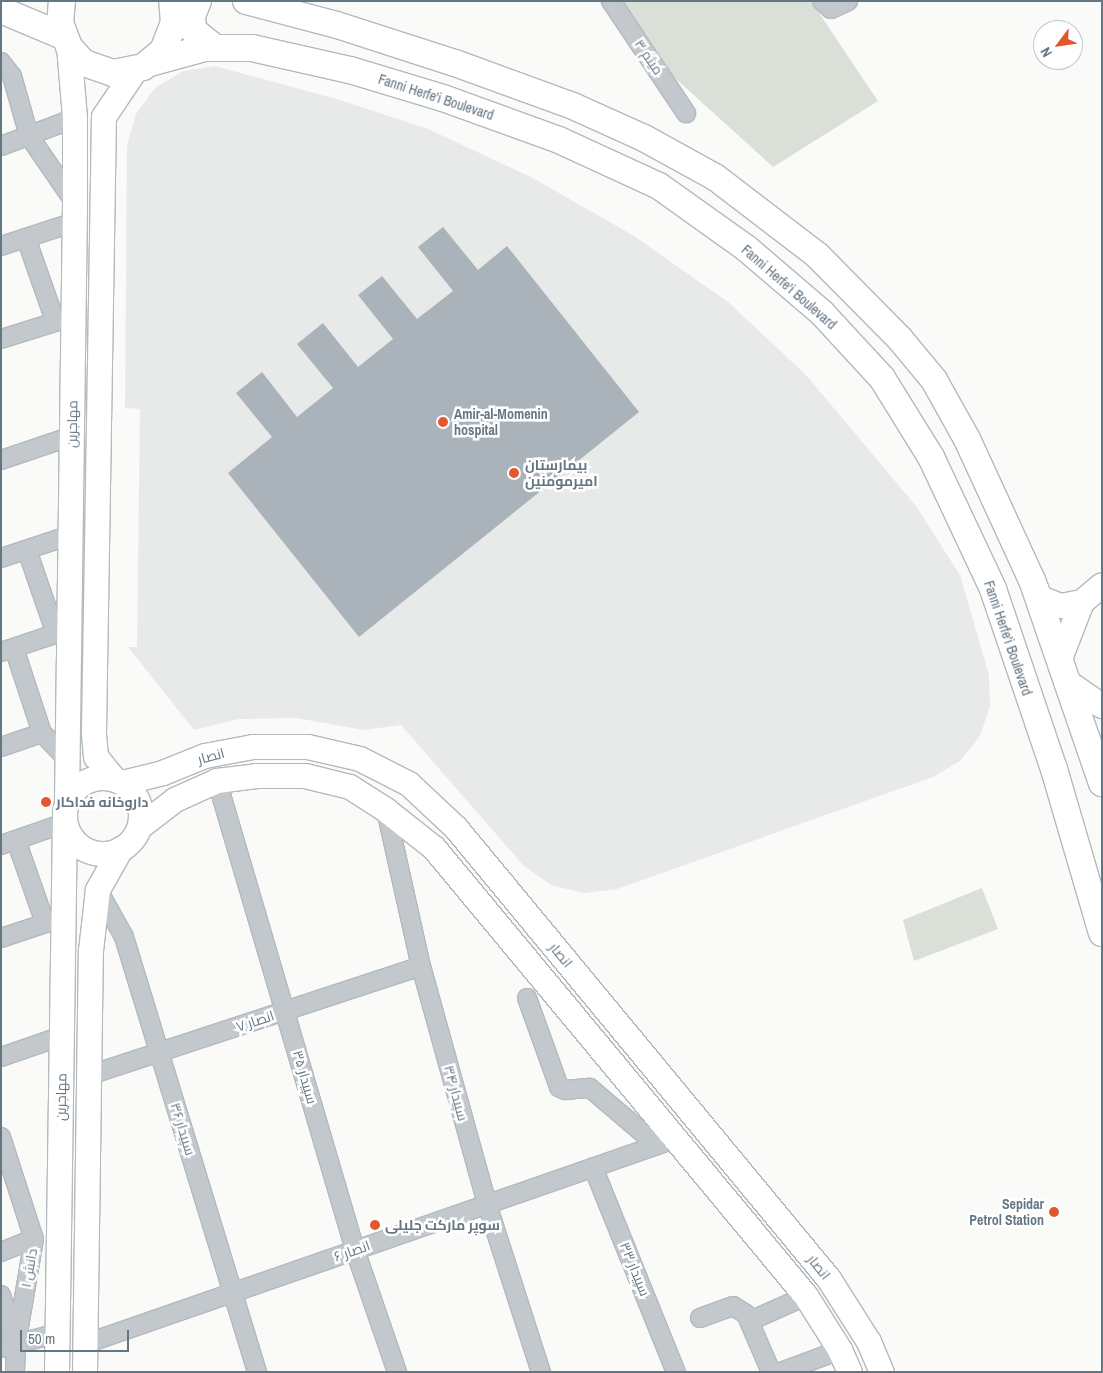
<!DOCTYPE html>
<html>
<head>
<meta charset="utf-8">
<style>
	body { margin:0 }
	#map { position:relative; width:1103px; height:1373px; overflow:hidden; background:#fafaf8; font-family:"Archivo Narrow",Cairo,sans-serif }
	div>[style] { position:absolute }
	.built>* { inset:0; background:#e8e9e9 }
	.green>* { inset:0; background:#dadfd7 }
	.building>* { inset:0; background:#aab3b9 }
	.roads { filter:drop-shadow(1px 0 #b3babf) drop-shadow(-1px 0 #b3babf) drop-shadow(0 1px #b3babf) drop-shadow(0 -1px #b3babf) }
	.street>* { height:18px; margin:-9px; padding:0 9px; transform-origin:9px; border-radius:9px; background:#c3c8cc }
	.secondary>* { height:24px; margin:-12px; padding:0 12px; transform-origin:12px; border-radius:12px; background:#fff }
	.secondary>.ring { margin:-12px; padding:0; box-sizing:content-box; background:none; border:24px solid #fff; border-radius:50% }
	.primary>* { height:26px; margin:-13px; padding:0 13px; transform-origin:13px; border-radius:13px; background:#fff }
	.dots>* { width:14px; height:14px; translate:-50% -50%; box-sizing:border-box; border:2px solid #fff; border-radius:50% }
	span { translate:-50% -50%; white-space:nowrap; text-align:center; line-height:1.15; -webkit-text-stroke:5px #fff; paint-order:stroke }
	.street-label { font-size:14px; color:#657683 }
	.poi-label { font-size:14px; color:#657683; font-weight:700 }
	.left { translate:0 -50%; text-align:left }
	.right { translate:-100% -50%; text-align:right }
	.frame { position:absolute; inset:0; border:2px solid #657683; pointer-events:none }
	.north { position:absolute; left:1033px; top:20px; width:50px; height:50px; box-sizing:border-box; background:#fff; border:1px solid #c1c8cd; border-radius:50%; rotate:239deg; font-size:14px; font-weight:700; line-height:20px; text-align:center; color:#657683 }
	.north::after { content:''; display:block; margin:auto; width:18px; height:22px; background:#e4572e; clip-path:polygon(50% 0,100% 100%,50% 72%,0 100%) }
	.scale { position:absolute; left:20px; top:1330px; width:109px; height:22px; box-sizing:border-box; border:2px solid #657683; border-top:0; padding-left:6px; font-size:15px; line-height:18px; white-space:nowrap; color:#657683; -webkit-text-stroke:4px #fff; paint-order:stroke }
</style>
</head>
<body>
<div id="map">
	<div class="built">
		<i style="clip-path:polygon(215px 66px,340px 100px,428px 129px,533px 178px,634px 236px,728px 302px,806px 375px,916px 506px,960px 575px,989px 675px,990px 706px,980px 736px,960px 761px,933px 777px,617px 889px,584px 893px,551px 885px,524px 866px,401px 725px,364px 730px,296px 718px,239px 719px,194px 730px,128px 647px,137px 647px,140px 409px,125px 408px,127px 145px,136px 114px,155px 88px,183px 71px)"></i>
	</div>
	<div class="green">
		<i style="clip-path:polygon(623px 1px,811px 1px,878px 101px,773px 167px,675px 78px)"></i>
		<i style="clip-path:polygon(982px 888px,998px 929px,914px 961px,903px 920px)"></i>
	</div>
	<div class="building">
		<i style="clip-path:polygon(443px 227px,478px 270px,507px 246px,639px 412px,359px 637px,228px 473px,272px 437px,236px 393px,262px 372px,297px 417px,333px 388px,297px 344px,323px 323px,358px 367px,393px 339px,358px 295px,382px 276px,417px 319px,453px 291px,418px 247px)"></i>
	</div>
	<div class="roads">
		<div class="street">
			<i style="left:611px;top:1px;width:135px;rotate:56.2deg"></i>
			<i style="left:822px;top:1px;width:12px;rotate:42deg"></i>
			<i style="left:831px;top:9px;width:19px;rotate:-25deg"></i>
			<i style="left:1px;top:62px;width:18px;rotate:52deg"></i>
			<i style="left:12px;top:76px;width:62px;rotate:74.2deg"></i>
			<i style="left:29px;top:136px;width:81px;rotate:55.5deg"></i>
			<i style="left:1px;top:146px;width:79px;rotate:-20.7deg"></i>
			<i style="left:26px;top:238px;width:88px;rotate:70.7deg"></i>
			<i style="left:1px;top:246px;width:78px;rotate:-18deg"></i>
			<i style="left:1px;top:339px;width:67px;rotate:-17.4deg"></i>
			<i style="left:1px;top:460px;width:75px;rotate:-18.7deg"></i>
			<i style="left:27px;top:550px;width:89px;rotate:71deg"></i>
			<i style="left:1px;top:558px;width:74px;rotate:-18.2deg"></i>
			<i style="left:14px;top:648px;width:89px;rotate:71.8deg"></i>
			<i style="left:42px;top:733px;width:37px;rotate:46deg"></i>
			<i style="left:1px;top:652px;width:70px;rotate:-18.4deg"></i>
			<i style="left:1px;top:747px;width:43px;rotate:-18.9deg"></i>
			<i style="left:217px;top:781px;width:489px;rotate:73.6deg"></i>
			<i style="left:355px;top:1250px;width:129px;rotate:71deg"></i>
			<i style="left:386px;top:810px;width:160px;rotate:77.4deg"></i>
			<i style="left:421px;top:966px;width:247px;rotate:74.5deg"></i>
			<i style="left:487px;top:1204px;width:176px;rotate:72.2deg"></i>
			<i style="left:16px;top:840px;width:88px;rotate:70.7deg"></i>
			<i style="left:1px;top:845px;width:68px;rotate:-19deg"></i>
			<i style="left:98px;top:890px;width:54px;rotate:61deg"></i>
			<i style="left:124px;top:937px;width:455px;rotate:73deg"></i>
			<i style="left:1px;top:938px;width:57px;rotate:-18.4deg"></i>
			<i style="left:527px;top:998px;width:95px;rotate:70.2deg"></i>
			<i style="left:559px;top:1087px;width:7px;rotate:27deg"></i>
			<i style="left:565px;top:1090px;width:25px;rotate:-5deg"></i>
			<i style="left:590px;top:1088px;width:88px;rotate:40.4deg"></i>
			<i style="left:1px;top:1057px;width:65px;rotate:-19deg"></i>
			<i style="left:90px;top:1075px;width:348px;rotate:-18.2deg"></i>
			<i style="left:1px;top:1137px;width:107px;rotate:72.1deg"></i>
			<i style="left:34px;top:1239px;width:107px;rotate:99.7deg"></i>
			<i style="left:593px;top:1167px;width:221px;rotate:68deg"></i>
			<i style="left:1px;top:1252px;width:35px;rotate:-22deg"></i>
			<i style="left:1px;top:1295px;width:51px;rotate:73deg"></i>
			<i style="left:16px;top:1344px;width:28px;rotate:92deg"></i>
			<i style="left:700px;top:1318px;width:35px;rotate:-20deg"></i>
			<i style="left:733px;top:1306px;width:15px;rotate:32deg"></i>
			<i style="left:746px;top:1314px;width:63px;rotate:66.7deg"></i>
			<i style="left:750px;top:1321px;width:61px;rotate:-24.1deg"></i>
			<i style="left:85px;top:1344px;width:625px;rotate:-19.16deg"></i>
			<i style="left:1px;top:1348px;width:59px;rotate:-14.7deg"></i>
			<i style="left:781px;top:1372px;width:63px;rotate:-20.4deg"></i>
		</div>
		<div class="secondary">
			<i style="left:1034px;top:583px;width:16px;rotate:68deg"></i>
			<i style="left:1040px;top:598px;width:22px;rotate:21deg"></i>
			<i style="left:1061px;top:606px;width:21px;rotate:-11deg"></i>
			<i style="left:1060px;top:659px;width:61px;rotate:-68.9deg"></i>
			<i style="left:1082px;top:602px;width:26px;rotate:-40deg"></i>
			<i style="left:1066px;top:681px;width:44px;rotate:34.8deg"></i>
			<i class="ring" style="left:65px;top:778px;width:52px;height:52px"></i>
			<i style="left:114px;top:779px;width:28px;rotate:-129deg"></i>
			<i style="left:96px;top:757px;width:25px;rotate:-95deg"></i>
			<i style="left:94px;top:732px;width:615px;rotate:-89.07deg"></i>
			<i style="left:104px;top:117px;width:55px;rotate:-56deg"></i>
			<i style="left:123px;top:783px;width:41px;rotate:-14deg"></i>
			<i style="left:163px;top:773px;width:45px;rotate:-22deg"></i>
			<i style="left:205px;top:756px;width:49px;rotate:-10.6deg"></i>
			<i style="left:253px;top:747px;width:55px"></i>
			<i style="left:308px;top:747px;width:53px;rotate:13deg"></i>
			<i style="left:360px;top:759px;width:55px;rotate:27deg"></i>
			<i style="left:409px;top:784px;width:64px;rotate:43.1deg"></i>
			<i style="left:456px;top:828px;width:585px;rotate:50.41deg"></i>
			<i style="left:829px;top:1279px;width:75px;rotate:57.6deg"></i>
			<i style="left:869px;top:1342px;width:33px;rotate:67deg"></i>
			<i style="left:67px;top:801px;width:598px;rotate:-89.23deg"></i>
			<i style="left:75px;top:203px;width:85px;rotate:-90deg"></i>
			<i style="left:75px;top:118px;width:71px;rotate:-94.8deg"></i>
			<i style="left:140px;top:827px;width:44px;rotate:-37.6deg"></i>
			<i style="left:175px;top:800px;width:46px;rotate:-24.3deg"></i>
			<i style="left:217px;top:781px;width:38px;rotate:-7deg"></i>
			<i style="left:255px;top:776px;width:50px"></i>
			<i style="left:305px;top:776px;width:46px;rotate:13.7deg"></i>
			<i style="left:350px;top:787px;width:43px;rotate:32.6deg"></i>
			<i style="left:386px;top:810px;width:61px;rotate:38.4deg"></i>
			<i style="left:434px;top:848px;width:582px;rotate:50.3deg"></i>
			<i style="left:806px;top:1296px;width:64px;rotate:57.8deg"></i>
			<i style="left:840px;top:1350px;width:24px;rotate:66deg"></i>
			<i style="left:57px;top:1372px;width:549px;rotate:-89.17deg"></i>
			<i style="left:85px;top:1372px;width:421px;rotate:-89.2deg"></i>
			<i style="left:91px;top:951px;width:61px;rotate:-83.5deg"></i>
			<i style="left:98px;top:890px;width:47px;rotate:-60.7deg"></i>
		</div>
		<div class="primary">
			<i style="left:62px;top:1px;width:22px;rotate:95deg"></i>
			<i style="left:60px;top:23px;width:26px;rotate:69deg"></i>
			<i style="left:69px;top:47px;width:22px;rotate:47deg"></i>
			<i style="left:84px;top:63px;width:31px;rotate:19deg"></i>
			<i style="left:113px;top:73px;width:31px;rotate:-11deg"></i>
			<i style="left:143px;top:67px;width:26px;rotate:-39deg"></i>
			<i style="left:163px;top:51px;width:31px;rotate:-69deg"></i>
			<i style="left:174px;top:22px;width:21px;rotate:-95deg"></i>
			<i style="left:198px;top:1px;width:16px;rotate:112deg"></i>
			<i style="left:192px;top:16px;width:14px;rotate:86deg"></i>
			<i style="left:193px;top:30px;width:28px;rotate:39deg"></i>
			<i style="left:246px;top:1px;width:94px;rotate:14.8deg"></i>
			<i style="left:337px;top:25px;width:124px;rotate:17.9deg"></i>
			<i style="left:455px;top:63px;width:126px;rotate:20deg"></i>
			<i style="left:573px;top:106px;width:78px;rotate:24.3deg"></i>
			<i style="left:644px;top:138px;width:81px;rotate:28.8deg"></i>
			<i style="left:715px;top:177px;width:128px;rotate:37.4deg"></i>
			<i style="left:817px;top:255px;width:118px;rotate:45.3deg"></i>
			<i style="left:900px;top:339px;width:53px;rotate:50.3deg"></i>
			<i style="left:934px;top:380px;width:68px;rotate:60.8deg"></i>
			<i style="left:967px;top:439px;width:155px;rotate:65.3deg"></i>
			<i style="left:1032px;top:580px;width:215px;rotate:71deg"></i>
			<i style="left:1px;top:10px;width:67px;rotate:22.8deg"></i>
			<i style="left:150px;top:63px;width:57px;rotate:-15.3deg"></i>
			<i style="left:205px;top:48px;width:47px"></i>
			<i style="left:252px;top:48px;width:100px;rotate:12.7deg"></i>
			<i style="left:350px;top:70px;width:97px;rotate:16.8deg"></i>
			<i style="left:443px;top:98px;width:123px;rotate:19.9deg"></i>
			<i style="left:559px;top:140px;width:110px;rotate:24.7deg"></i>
			<i style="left:659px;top:186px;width:107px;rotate:35.5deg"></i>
			<i style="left:746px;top:248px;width:99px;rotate:40.5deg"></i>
			<i style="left:821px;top:312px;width:90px;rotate:47.3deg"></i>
			<i style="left:882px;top:378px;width:93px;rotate:58.2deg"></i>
			<i style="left:931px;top:457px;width:146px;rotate:64.8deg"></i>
			<i style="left:993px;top:589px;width:190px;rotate:71.3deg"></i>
			<i style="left:1054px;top:769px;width:171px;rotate:73.7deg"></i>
		</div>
	</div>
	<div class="dots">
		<i style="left:443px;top:422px;background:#e4572e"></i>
		<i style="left:514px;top:473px;background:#e4572e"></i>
		<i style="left:46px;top:802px;background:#e4572e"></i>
		<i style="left:1054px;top:1212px;background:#e4572e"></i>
		<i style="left:375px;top:1225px;background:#e4572e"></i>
	</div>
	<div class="street-label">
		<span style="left:649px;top:57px;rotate:56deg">میثم ۳</span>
		<span style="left:436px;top:97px;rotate:18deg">Fanni Herfe'i Boulevard</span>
		<span style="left:789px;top:287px;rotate:41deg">Fanni Herfe'i Boulevard</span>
		<span style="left:72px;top:424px;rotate:-89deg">مهاجرین</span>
		<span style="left:1008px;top:638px;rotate:71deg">Fanni Herfe'i Boulevard</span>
		<span style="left:211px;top:756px;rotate:-15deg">انصار</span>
		<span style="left:561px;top:955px;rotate:50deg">انصار</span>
		<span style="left:255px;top:1021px;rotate:-18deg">انصار ۷</span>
		<span style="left:305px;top:1077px;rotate:74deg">سپیدار ۳۵</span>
		<span style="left:456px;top:1093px;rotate:75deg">سپیدار ۳۴</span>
		<span style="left:61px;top:1097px;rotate:-89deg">مهاجرین</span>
		<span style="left:183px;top:1129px;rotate:73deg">سپیدار ۳۶</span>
		<span style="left:352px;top:1251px;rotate:-19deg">انصار ۶</span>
		<span style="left:819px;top:1267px;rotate:51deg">انصار</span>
		<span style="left:29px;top:1268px;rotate:-80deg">دانش ۱</span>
		<span style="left:635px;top:1269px;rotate:68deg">سپیدار ۳۳</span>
	</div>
	<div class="poi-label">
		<span class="left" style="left:454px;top:422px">Amir-al-Momenin<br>hospital</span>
		<span class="left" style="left:525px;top:473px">بیمارستان<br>امیرمومنین</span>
		<span class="left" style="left:56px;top:802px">داروخانه فداکار</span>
		<span class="right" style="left:1044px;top:1212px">Sepidar<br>Petrol Station</span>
		<span class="left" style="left:385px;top:1225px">سوپر مارکت جلیلی</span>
	</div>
	<div class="frame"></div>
	<div class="north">N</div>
	<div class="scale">50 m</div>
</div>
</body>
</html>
